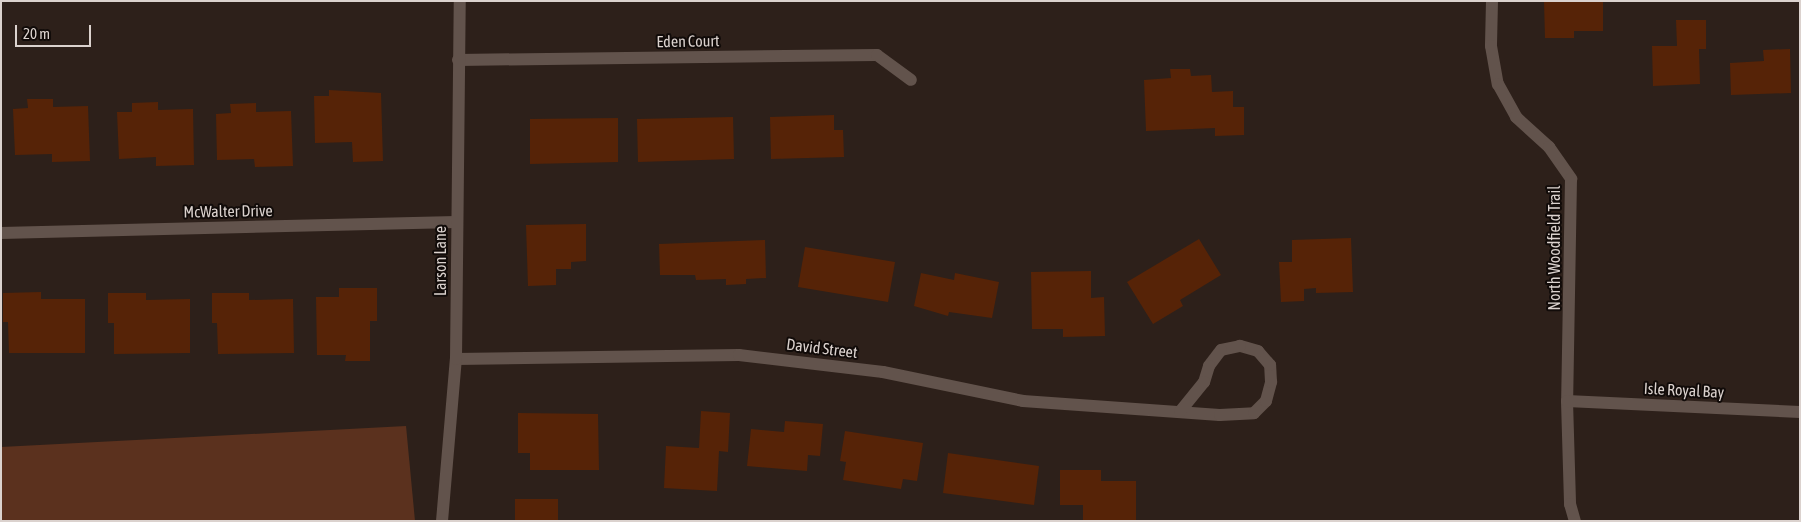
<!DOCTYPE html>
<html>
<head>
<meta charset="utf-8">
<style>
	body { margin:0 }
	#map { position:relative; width:1801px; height:522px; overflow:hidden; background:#2d201a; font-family:"Asap Condensed",sans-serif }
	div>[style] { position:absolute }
	.green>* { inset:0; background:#5b311e }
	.building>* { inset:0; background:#562307 }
	.street>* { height:12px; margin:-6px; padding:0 6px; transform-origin:6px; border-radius:6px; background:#62534c }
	span { translate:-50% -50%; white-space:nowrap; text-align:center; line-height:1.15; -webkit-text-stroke:4px #110b09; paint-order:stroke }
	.street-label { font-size:16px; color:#dbd2ce }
	.frame { position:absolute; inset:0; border:2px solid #dbd2ce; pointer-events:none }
	.scale { position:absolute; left:15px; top:25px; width:76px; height:22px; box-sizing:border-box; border:2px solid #dbd2ce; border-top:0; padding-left:6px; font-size:15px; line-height:18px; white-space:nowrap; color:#dbd2ce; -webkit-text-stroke:4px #110b09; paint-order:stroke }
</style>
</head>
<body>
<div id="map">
	<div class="green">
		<i style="clip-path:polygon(406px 426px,415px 521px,1px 521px,1px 447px)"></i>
	</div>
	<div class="building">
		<i style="clip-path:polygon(1544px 1px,1603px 1px,1603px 31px,1574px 31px,1574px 38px,1545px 38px)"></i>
		<i style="clip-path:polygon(1676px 20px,1706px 20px,1706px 49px,1699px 49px,1700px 84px,1653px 86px,1652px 46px,1677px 46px)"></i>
		<i style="clip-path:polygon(1790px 49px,1791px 93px,1731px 95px,1730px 63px,1764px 61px,1763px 50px)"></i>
		<i style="clip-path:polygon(1170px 69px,1190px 69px,1191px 76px,1211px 75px,1212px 92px,1233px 91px,1233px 107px,1244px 107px,1244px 135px,1215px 136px,1215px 128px,1146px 131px,1144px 80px,1171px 78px)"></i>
		<i style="clip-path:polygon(329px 90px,381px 93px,383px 161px,353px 162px,352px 142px,315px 143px,314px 96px,329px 96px)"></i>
		<i style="clip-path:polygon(27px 99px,53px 99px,53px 107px,88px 106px,90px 161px,52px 162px,52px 154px,15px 155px,13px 109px,28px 108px)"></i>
		<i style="clip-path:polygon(158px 102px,158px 110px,193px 109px,194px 165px,156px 166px,156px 157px,119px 159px,117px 112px,132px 112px,132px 103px)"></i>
		<i style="clip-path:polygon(256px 103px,256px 112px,291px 111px,293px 166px,255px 167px,254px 159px,217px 160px,216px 114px,231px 113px,230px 104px)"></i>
		<i style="clip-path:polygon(834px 115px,834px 130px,843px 130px,844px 157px,771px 159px,770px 117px)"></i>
		<i style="clip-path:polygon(733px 117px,734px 159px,638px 162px,637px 119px)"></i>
		<i style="clip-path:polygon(618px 118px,618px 162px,530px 164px,530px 119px)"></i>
		<i style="clip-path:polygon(586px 224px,586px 261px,571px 262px,571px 269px,556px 269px,556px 285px,528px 286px,526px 225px)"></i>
		<i style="clip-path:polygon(1351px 238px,1353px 292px,1316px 293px,1316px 288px,1304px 289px,1304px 301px,1281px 302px,1279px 262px,1292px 262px,1292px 240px)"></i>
		<i style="clip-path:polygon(1199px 239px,1221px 275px,1180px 300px,1183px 306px,1153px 324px,1127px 282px)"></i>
		<i style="clip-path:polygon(765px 240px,766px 278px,746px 279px,746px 284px,726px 285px,726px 279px,696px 280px,695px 275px,660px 275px,659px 244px)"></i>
		<i style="clip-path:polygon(805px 247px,895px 262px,888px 302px,798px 287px)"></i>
		<i style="clip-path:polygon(1091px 271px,1091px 298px,1104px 297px,1105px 336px,1063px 337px,1063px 329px,1032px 329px,1031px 272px)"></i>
		<i style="clip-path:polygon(921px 273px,954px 280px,955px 273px,999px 282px,992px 318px,949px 312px,948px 316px,914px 306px)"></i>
		<i style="clip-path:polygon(339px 288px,377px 288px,377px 321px,370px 321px,370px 361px,345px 361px,346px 355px,317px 355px,316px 297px,339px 297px)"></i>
		<i style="clip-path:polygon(41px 292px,41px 299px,85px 299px,85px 353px,9px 353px,8px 322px,3px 322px,3px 293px)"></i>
		<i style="clip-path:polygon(108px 293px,146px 293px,146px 300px,190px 299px,190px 353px,114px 354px,114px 323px,108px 323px)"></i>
		<i style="clip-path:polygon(212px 293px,249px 293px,249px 300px,293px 299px,294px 353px,218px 354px,217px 323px,212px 323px)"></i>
		<i style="clip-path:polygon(701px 411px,730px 413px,728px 452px,719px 451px,717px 491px,664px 488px,666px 446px,699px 448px)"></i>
		<i style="clip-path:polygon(518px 413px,598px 414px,599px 470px,530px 470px,530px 453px,518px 453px)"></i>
		<i style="clip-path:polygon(785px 421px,823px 424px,820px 456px,808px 455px,807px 471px,747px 466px,751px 429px,784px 432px)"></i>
		<i style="clip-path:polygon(845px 431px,923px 443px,917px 481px,903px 479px,901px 489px,843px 480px,846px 462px,840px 461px)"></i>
		<i style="clip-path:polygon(948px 453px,1039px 466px,1034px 505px,943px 493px)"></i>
		<i style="clip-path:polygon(1060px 470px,1101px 470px,1101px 481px,1136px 481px,1136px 521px,1083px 521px,1083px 505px,1060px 505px)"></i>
		<i style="clip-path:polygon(515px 499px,558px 499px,558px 521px,515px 521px)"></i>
	</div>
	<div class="street">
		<i style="left:1492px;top:1px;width:45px;rotate:91.3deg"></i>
		<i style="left:1491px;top:46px;width:39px;rotate:80deg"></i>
		<i style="left:1498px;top:84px;width:38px;rotate:61deg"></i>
		<i style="left:1516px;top:117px;width:45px;rotate:42.3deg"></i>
		<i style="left:1549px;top:147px;width:39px;rotate:55deg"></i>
		<i style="left:1571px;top:179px;width:222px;rotate:91deg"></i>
		<i style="left:1567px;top:401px;width:103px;rotate:88.3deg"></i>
		<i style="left:1570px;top:504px;width:18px;rotate:74deg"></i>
		<i style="left:458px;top:60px;width:419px;rotate:-0.7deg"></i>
		<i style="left:877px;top:55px;width:42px;rotate:36.3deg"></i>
		<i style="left:1px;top:233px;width:455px;rotate:-1.4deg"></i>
		<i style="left:456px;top:359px;width:283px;rotate:-0.8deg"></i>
		<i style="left:739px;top:355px;width:145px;rotate:6.7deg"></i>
		<i style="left:883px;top:372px;width:143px;rotate:11.7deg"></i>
		<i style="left:1023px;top:401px;width:197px;rotate:4.1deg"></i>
		<i style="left:1220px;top:415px;width:34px;rotate:-3deg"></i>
		<i style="left:1254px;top:413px;width:17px;rotate:-45deg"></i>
		<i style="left:1266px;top:401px;width:20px;rotate:-75deg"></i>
		<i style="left:1271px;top:382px;width:17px;rotate:-93deg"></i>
		<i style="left:1270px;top:365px;width:18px;rotate:-131deg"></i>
		<i style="left:1258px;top:351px;width:19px;rotate:-164deg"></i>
		<i style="left:1240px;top:346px;width:19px;rotate:168deg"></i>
		<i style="left:1221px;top:350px;width:20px;rotate:127deg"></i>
		<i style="left:1209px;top:366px;width:17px;rotate:107deg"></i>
		<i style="left:1204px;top:382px;width:38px;rotate:129deg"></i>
		<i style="left:1567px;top:401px;width:233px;rotate:2.7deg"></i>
		<i style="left:442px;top:521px;width:163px;rotate:-85.1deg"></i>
		<i style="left:456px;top:359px;width:358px;rotate:-89.4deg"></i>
	</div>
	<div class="street-label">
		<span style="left:688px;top:41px;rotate:-1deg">Eden Court</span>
		<span style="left:228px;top:211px;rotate:-1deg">McWalter Drive</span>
		<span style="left:1554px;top:248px;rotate:-90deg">North Woodfield Trail</span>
		<span style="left:440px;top:261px;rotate:-90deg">Larson Lane</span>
		<span style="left:822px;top:348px;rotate:7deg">David Street</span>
		<span style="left:1684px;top:390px;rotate:3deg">Isle Royal Bay</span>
	</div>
	<div class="frame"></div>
	<div class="scale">20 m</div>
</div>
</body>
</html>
